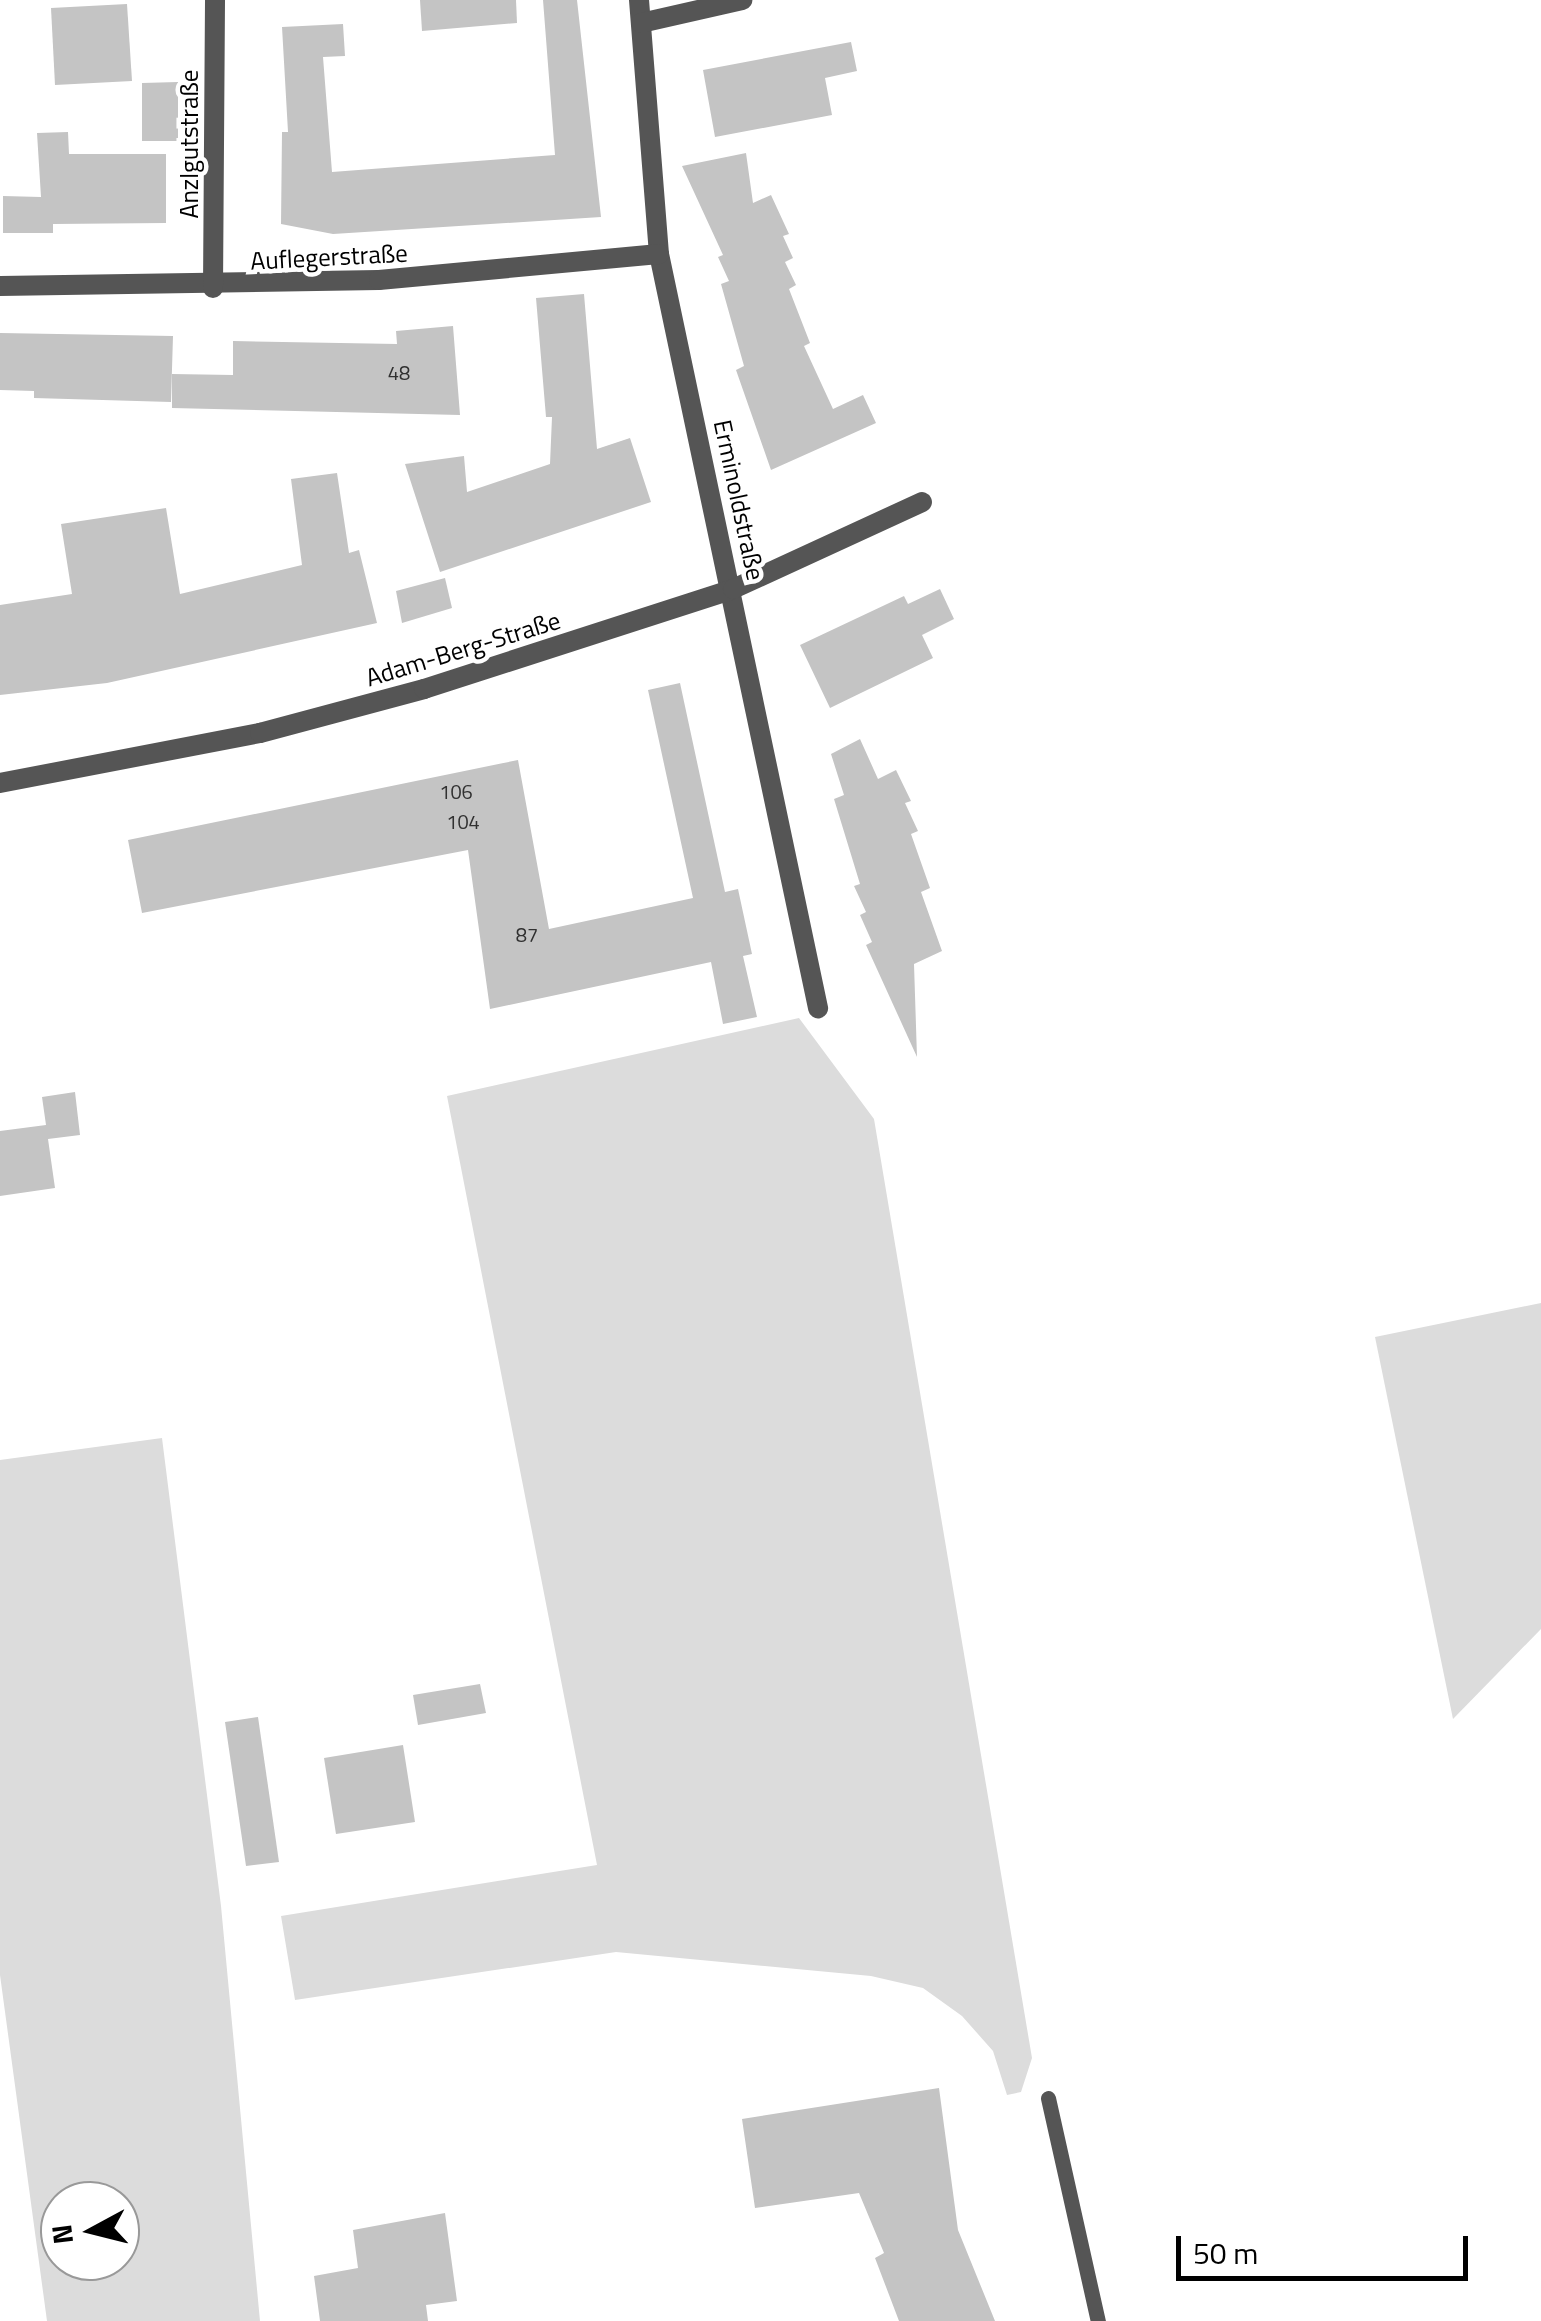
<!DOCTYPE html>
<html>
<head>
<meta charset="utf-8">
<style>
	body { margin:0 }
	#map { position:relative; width:1541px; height:2321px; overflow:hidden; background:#fff; font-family:"Titillium Web",sans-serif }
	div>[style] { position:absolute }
	.green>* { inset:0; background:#dcdcdc }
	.building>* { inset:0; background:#c4c4c4 }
	.service>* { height:15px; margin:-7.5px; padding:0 7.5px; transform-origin:7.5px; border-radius:7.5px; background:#555 }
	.minor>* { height:20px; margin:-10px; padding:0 10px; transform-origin:10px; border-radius:10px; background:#555 }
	span { translate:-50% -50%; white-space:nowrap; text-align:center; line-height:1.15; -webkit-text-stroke:9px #fff; paint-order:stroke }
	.number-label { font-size:20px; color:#313131 }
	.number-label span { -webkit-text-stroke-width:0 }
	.street-label { font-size:25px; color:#000 }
	.north { position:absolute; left:40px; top:2181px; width:100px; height:100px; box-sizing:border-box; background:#fff; border:2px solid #999; border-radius:50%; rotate:263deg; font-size:28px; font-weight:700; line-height:40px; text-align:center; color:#000 }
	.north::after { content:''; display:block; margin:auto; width:35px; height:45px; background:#000; clip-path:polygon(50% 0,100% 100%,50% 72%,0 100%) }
	.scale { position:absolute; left:1176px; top:2236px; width:292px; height:45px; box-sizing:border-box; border:5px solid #000; border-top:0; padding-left:12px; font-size:30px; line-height:35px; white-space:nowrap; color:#000; -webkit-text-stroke:8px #fff; paint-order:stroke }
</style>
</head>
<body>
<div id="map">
	<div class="green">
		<i style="clip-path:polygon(799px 1018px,874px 1119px,1032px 2058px,1021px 2092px,1007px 2095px,993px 2051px,962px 2016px,923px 1988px,871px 1976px,616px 1952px,295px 2000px,281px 1916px,597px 1865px,447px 1096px)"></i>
		<i style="clip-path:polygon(1541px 1303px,1541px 1629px,1453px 1719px,1375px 1337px)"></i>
		<i style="clip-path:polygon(evenodd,162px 1438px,221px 1906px,260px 2321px,47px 2321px,0 1975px,0 1460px,162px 1438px,60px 2201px,120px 2201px,120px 2261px,60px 2261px,60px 2201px)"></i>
	</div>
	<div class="building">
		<i style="clip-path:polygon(420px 0,516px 0,517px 23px,422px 31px)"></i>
		<i style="clip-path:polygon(543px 0,577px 0,601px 217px,333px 234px,281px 224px,282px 132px,288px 132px,282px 27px,343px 24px,345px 56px,323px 57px,332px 172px,555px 155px)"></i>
		<i style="clip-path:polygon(127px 4px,132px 81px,55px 85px,51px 8px)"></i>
		<i style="clip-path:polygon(851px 42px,857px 71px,825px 78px,832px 115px,715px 137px,703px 70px)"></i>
		<i style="clip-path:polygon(178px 82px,178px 141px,142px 141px,142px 83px)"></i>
		<i style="clip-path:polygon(68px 132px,69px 154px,166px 154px,166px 223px,53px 224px,53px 233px,3px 233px,3px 196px,41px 197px,37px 133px)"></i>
		<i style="clip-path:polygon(746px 153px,753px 203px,771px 195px,789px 234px,783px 236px,793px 258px,785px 262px,796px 285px,789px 289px,810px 343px,804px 346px,833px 409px,863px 395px,876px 423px,771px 470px,736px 370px,744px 366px,721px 284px,729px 281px,718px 257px,723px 255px,682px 166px)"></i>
		<i style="clip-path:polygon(584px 294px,597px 449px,630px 438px,651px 502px,440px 572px,405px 464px,464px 456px,467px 492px,550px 464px,552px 417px,546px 417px,536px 298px)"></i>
		<i style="clip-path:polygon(453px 326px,460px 415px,172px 408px,172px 374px,233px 375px,233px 341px,397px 344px,396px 331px)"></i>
		<i style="clip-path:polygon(0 333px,173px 336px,171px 402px,34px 398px,34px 391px,0 390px)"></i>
		<i style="clip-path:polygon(337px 473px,349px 553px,359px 550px,377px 623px,107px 683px,0 695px,0 605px,72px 594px,61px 524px,166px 508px,180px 594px,302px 565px,291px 479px)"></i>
		<i style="clip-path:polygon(445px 578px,452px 608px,402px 623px,396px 591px)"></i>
		<i style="clip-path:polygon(940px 589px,954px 619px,922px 635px,933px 658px,830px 708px,800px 645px,904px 596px,908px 604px)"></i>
		<i style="clip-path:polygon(680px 683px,725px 892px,738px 889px,752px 954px,743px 956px,757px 1017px,723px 1024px,711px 962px,490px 1009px,468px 850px,142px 913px,128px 840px,518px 760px,549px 929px,693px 898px,648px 690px)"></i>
		<i style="clip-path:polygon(860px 739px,878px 779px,896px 770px,911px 801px,905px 803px,918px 831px,911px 834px,930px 888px,921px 892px,942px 951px,914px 964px,917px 1057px,866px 945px,872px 942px,860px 915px,866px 912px,854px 886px,860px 884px,834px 799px,844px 795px,831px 754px)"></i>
		<i style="clip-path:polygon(75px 1092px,80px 1135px,48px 1139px,55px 1188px,0 1196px,0 1131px,46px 1125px,42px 1097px)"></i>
		<i style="clip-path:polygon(480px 1684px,486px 1713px,418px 1725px,413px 1695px)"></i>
		<i style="clip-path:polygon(258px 1717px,279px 1862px,246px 1866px,225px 1722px)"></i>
		<i style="clip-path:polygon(403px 1745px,415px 1822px,336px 1834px,324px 1758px)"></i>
		<i style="clip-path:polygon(939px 2088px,958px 2230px,995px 2321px,899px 2321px,875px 2258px,884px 2253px,859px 2193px,755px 2208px,742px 2119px)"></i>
		<i style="clip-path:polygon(445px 2213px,457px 2301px,426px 2305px,428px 2321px,320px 2321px,314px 2276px,358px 2268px,353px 2230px)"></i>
	</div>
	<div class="service">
		<i style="left:1048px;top:2098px;width:229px;rotate:77.4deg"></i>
	</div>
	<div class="minor">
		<i style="left:639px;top:0;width:255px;rotate:85.5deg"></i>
		<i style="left:659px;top:254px;width:771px;rotate:78.09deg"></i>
		<i style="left:641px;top:23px;width:104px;rotate:-12.8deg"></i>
		<i style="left:0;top:286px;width:379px;rotate:-0.9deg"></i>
		<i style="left:379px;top:280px;width:281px;rotate:-5.3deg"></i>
		<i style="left:213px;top:288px;width:288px;rotate:-89.6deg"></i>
		<i style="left:0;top:783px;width:265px;rotate:-10.9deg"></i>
		<i style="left:260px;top:733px;width:170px;rotate:-15deg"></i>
		<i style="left:424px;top:689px;width:325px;rotate:-17.9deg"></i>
		<i style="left:733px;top:589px;width:208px;rotate:-24.7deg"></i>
	</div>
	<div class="number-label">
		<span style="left:399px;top:372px">48</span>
		<span style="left:456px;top:791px">106</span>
		<span style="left:463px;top:821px">104</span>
		<span style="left:527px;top:934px">87</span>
	</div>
	<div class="street-label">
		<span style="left:189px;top:144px;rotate:-90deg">Anzlgutstraße</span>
		<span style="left:329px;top:257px;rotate:-3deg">Auflegerstraße</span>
		<span style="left:739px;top:500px;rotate:78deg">Erminoldstraße</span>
		<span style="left:463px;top:649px;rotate:-17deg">Adam-Berg-Straße</span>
	</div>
	<div class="north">N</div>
	<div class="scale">50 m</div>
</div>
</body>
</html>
